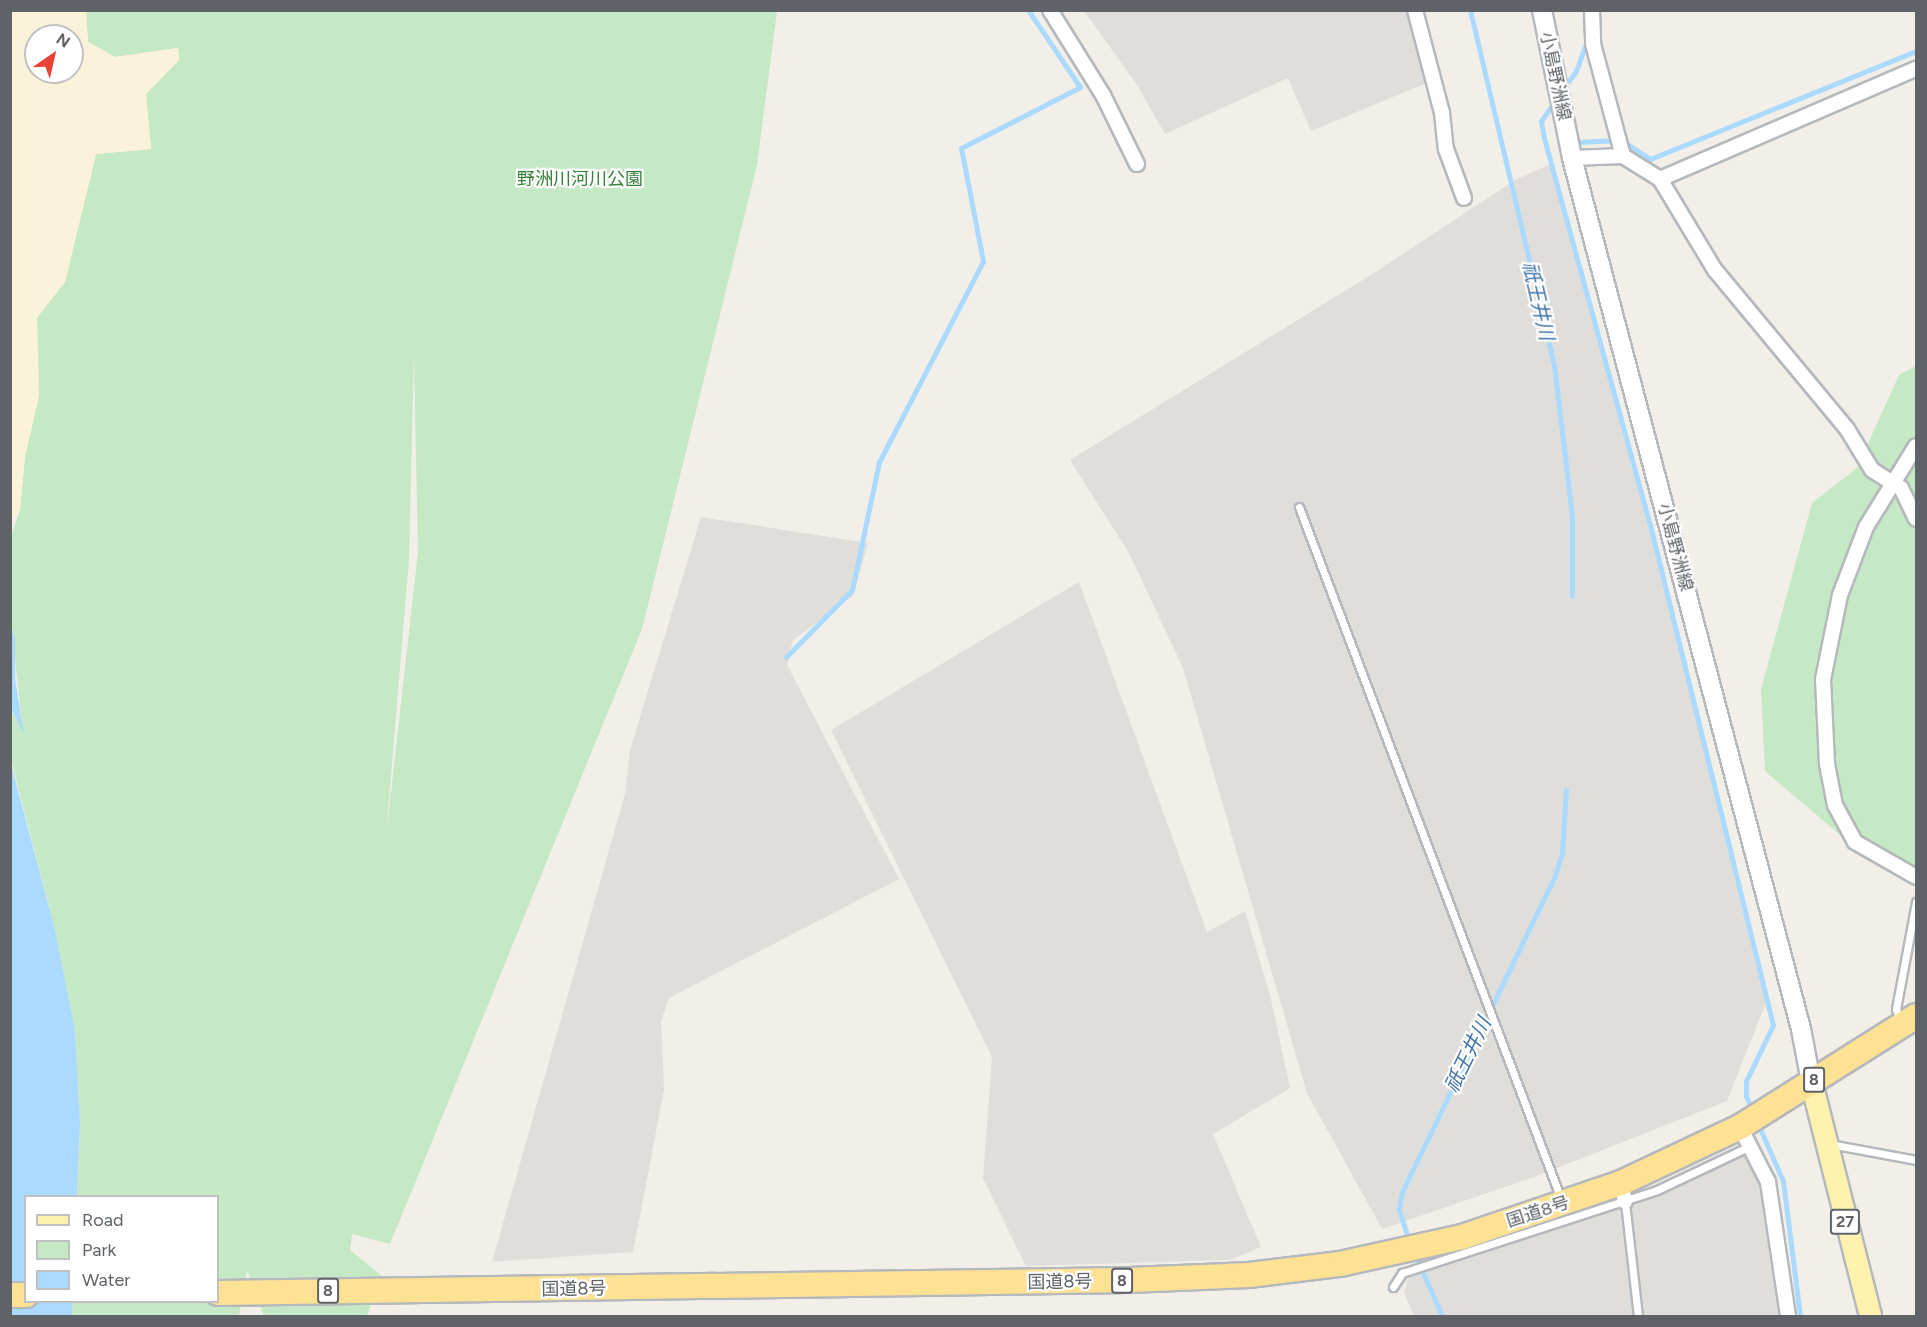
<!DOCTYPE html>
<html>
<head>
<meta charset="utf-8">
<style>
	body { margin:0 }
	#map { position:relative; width:1927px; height:1327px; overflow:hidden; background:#f1efe8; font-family:Figtree,"Noto Sans JP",sans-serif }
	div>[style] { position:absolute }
	.industrial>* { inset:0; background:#e0deda }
	.green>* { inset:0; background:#c5e8c5 }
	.sand>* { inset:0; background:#fbf3d9 }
	.water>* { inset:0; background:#aadaff }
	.stream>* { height:5px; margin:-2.5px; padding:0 2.5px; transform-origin:2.5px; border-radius:2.5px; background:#aadaff }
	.roads { filter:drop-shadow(2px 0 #b5b8bc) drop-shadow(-2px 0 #b5b8bc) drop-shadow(0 2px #b5b8bc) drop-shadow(0 -2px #b5b8bc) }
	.lane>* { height:7px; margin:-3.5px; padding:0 3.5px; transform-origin:3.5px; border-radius:3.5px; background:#fff }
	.street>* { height:14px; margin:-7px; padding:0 7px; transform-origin:7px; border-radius:7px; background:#fff }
	.secondary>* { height:18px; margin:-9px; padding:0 9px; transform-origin:9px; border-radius:9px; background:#fff }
	.primary>* { height:21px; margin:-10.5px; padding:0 10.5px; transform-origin:10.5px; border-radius:10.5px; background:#fff2af }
	.highway>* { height:24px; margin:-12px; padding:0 12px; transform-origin:12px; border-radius:12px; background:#fde293 }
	span { translate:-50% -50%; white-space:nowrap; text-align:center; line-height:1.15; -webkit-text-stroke:4.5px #fff; paint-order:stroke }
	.shield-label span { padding:2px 4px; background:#fff; border:2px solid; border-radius:4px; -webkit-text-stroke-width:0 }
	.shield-label { font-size:16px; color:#5f6368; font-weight:700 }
	.street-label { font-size:18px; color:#5f6368 }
	.park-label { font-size:18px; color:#348238 }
	.water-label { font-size:20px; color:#4174aa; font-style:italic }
	.frame { position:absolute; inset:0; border:12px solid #5f6368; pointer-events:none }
	.legend { position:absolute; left:24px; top:1195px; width:195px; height:108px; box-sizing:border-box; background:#fff; border:2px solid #bfc1c3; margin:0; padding:8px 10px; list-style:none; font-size:18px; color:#5f6368 }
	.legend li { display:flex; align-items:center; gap:12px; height:30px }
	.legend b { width:30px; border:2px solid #bfc1c3 }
	.north { position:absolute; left:24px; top:24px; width:60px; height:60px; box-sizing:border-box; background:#fff; border:2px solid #bfc1c3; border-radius:50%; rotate:34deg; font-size:16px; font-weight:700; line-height:24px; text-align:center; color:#5f6368 }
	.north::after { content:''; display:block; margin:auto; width:21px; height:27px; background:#ea4335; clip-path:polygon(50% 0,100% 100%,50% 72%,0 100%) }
</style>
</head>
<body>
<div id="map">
	<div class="industrial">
		<i style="clip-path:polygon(1084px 11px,1414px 11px,1429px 82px,1311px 131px,1288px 78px,1165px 134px,1137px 85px)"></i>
		<i style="clip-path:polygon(1551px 164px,1652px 541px,1767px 1000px,1727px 1101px,1534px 1177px,1382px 1229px,1307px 1093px,1183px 668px,1129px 553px,1070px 460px,1374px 273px,1515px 180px)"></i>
		<i style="clip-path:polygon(701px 517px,868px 543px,853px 596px,793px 640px,787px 665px,899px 879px,669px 998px,661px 1021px,664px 1090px,633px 1252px,492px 1262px,625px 794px,630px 750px)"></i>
		<i style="clip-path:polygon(1079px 582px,1207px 932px,1245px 911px,1270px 995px,1290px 1088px,1213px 1134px,1261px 1247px,1230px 1260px,1026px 1266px,983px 1178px,992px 1057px,831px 730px)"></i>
		<i style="clip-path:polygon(1745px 1150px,1763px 1193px,1780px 1316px,1414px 1316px,1404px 1292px,1408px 1278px,1657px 1194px)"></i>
	</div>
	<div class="green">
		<i style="clip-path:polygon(evenodd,86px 11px,777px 11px,757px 165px,642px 629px,390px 1244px,352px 1234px,350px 1250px,381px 1275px,367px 1316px,264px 1316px,247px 1270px,239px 1316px,70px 1316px,72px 1302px,218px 1302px,218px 1196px,77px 1196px,80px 1121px,75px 1030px,55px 930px,11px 760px,10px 708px,23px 732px,11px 621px,10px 540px,20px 510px,25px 456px,39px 396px,37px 317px,65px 282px,96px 154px,151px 149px,146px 94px,179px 60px,178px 48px,115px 57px,88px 42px,86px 11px,414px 354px,418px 552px,386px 837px,409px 558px,414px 354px)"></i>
		<i style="clip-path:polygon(1916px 366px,1916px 875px,1846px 840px,1765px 771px,1761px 689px,1812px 503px,1857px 468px,1899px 375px)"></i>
	</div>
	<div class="sand">
		<i style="clip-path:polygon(evenodd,11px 11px,86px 11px,88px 42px,115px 57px,178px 48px,179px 60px,146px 94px,151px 149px,96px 154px,65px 282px,37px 318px,39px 396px,25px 456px,20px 510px,11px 519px,11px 11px,36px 36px,72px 36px,72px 72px,36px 72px,36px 36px)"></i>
	</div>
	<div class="water">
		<i style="clip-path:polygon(10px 621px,15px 640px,15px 678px,24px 735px,11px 708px)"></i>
		<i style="clip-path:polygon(10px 760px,55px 930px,75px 1030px,80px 1121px,77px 1196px,26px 1196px,26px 1302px,72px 1302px,72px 1316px,11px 1316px)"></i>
	</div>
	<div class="stream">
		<i style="left:1470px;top:10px;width:365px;rotate:76.7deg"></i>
		<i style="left:1554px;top:365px;width:151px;rotate:83.2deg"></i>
		<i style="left:1572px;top:515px;width:81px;rotate:90deg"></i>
		<i style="left:1563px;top:89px;width:22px;rotate:-54deg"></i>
		<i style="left:1576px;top:71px;width:35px;rotate:-70deg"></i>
		<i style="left:1556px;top:99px;width:27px;rotate:124deg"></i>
		<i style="left:1541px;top:121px;width:17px;rotate:80deg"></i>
		<i style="left:1544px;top:138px;width:401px;rotate:74.7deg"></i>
		<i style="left:1650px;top:525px;width:515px;rotate:76.18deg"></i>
		<i style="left:1773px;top:1025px;width:62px;rotate:115.7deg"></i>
		<i style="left:1746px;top:1081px;width:15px;rotate:90deg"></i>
		<i style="left:1746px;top:1096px;width:17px;rotate:66deg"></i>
		<i style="left:1577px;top:142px;width:44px;rotate:-2.6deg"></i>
		<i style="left:1621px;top:140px;width:35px;rotate:33deg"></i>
		<i style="left:1650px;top:159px;width:287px;rotate:-22.1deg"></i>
		<i style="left:786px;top:657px;width:94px;rotate:-45.4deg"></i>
		<i style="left:852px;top:590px;width:131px;rotate:-78.1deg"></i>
		<i style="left:879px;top:462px;width:226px;rotate:-62.6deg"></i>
		<i style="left:983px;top:261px;width:115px;rotate:-101deg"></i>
		<i style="left:961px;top:148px;width:134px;rotate:-27.1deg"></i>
		<i style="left:1080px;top:87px;width:93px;rotate:-124deg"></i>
		<i style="left:1758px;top:1124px;width:62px;rotate:66.3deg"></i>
		<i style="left:1783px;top:1181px;width:136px;rotate:82.8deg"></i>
		<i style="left:1409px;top:1241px;width:33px;rotate:-108deg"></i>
		<i style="left:1399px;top:1210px;width:18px;rotate:-81deg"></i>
		<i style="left:1402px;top:1192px;width:352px;rotate:-64.2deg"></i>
		<i style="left:1555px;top:875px;width:23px;rotate:-72deg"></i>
		<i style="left:1562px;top:853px;width:63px;rotate:-86.4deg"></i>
		<i style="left:1415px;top:1255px;width:67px;rotate:66.1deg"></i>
	</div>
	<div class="roads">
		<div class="lane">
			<i style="left:1299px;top:507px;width:740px;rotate:69.26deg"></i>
			<i style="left:1901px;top:1022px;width:14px;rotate:-111deg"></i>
			<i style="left:1896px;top:1009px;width:109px;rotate:-79.4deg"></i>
			<i style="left:1830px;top:1144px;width:87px;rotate:10.5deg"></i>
			<i style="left:1625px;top:1202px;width:115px;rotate:83.5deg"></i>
			<i style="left:1393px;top:1287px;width:17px;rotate:-57deg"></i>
			<i style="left:1402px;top:1273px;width:268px;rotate:-18deg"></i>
			<i style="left:1657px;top:1190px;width:103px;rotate:-25.3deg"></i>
		</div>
		<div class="street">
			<i style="left:1050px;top:10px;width:100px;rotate:58.1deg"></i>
			<i style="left:1103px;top:95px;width:77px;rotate:63.8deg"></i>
			<i style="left:1415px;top:10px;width:106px;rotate:75.3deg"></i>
			<i style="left:1442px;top:113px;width:36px;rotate:84deg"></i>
			<i style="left:1446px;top:149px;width:52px;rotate:69.8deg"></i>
			<i style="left:1592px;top:10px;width:34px;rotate:88deg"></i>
			<i style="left:1593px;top:44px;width:116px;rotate:75deg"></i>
			<i style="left:1572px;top:158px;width:51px;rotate:-2.2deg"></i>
			<i style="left:1623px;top:156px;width:44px;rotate:31.9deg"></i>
			<i style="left:1660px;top:179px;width:106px;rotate:58.9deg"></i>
			<i style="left:1715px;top:270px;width:207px;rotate:50.3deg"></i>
			<i style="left:1847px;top:429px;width:48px;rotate:58.6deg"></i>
			<i style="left:1872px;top:470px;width:34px;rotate:32deg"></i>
			<i style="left:1901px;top:488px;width:34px;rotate:64deg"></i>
			<i style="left:1660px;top:179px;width:279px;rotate:-23.3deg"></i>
			<i style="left:1916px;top:446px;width:95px;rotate:121.7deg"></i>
			<i style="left:1866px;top:527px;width:73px;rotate:110.9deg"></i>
			<i style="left:1840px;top:595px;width:86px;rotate:101.4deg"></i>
			<i style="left:1823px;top:679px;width:85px;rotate:87.3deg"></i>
			<i style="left:1827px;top:764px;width:42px;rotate:79deg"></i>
			<i style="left:1835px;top:805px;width:42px;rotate:61.6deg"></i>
			<i style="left:1855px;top:842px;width:70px;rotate:29.8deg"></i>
			<i style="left:1740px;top:1127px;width:62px;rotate:63deg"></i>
			<i style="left:1768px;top:1182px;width:135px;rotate:81.5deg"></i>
			<i style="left:1621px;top:1183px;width:19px;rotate:78deg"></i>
		</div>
		<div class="secondary">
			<i style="left:1542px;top:10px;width:151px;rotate:78.5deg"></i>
			<i style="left:1572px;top:158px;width:901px;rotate:75.27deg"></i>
			<i style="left:1801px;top:1029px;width:54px;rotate:79.3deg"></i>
		</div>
		<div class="primary">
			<i style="left:1811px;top:1082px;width:241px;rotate:75.8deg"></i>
		</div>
		<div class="highway">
			<i style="left:218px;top:1293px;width:911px;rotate:-0.82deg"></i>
			<i style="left:1129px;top:1280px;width:120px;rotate:-2.4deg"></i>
			<i style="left:1249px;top:1275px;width:92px;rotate:-6.9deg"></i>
			<i style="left:1340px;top:1264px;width:125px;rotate:-12.5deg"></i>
			<i style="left:1462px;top:1237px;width:168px;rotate:-18.8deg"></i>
			<i style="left:1621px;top:1183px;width:132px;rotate:-25.2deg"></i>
			<i style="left:1740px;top:1127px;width:208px;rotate:-32.2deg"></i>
			<i style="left:10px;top:1295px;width:16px"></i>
		</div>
	</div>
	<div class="shield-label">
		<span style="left:1814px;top:1080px">8</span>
		<span style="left:1845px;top:1222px">27</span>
		<span style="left:1122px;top:1281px">8</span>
		<span style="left:328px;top:1291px">8</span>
	</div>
	<div class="street-label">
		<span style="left:1555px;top:76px;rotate:78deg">小島野洲線</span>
		<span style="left:1675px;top:547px;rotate:75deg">小島野洲線</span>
		<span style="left:1538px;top:1212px;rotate:-18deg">国道8号</span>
		<span style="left:1060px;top:1282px;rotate:-1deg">国道8号</span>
		<span style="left:574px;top:1289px;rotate:-1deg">国道8号</span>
	</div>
	<div class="park-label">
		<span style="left:580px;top:179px">野洲川河川公園</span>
	</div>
	<div class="water-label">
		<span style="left:1538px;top:301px;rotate:77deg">祇王井川</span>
		<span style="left:1468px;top:1055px;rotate:-64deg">祇王井川</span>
	</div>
	<div class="frame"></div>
	<ul class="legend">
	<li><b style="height:8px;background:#fff2af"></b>Road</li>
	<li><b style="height:16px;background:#c5e8c5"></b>Park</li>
	<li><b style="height:16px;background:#aadaff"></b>Water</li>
	</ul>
	<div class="north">N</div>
</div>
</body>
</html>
